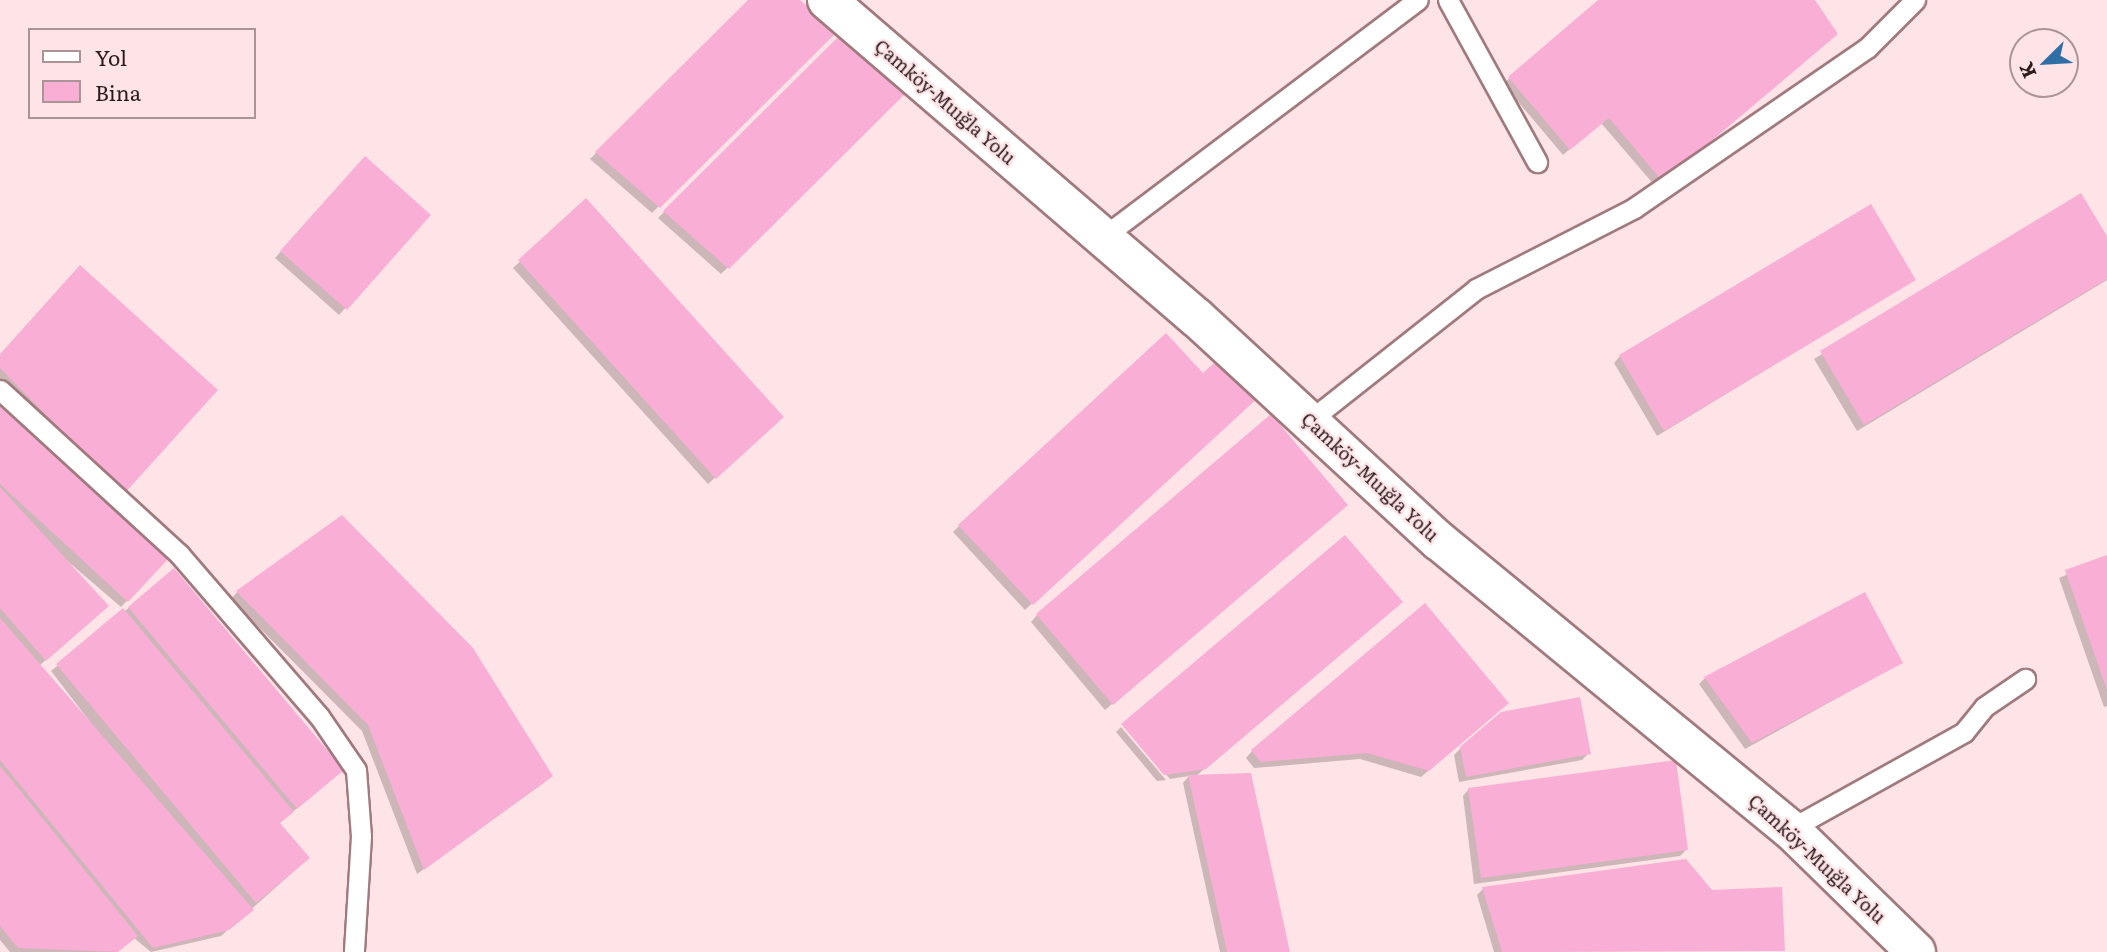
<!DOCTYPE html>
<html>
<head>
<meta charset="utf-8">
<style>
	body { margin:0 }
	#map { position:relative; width:2107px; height:952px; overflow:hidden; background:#ffe4e7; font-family:Literata,serif }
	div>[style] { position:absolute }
	.shadow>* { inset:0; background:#0003 }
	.building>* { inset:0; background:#f9aed5 }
	.roads { filter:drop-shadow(2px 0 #a17a7e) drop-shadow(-2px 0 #a17a7e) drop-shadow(0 2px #a17a7e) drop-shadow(0 -2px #a17a7e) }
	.lane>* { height:19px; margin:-9.5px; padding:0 9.5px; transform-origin:9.5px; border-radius:9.5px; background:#fff }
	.secondary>* { height:38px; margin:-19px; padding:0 19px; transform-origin:19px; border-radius:19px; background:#fff }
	span { translate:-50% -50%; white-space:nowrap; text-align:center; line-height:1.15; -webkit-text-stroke:5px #ffe4e7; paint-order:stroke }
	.street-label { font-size:18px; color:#2b1b1d }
	.legend { position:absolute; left:28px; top:28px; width:228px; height:91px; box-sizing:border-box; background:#ffe4e7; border:2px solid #aa9496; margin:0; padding:9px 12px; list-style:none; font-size:21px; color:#2b1b1d }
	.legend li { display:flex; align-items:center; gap:14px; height:35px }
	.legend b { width:35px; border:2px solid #aa9496 }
	.north { position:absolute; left:2009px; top:28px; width:70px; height:70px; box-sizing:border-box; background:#ffe4e7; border:2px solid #aa9496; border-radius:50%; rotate:246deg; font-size:19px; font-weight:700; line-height:28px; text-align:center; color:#2b1b1d }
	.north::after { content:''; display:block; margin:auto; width:24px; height:32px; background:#306fa6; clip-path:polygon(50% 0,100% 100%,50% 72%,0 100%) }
</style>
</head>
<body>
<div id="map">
	<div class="shadow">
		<i style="clip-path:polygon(751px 0,798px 0,834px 32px,652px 213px,590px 159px)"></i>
		<i style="clip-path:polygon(1601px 0,1813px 0,1656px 187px,1601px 123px,1563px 155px,1503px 84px)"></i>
		<i style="clip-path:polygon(840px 38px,904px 93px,721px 274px,658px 218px)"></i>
		<i style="clip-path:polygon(359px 164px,429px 215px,339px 315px,275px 258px)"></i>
		<i style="clip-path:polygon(2080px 196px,2107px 240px,2107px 280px,1857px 431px,1814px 359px)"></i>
		<i style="clip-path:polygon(586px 201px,775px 423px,708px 484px,513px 268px)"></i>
		<i style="clip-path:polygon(74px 274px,116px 499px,0 381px,0 355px)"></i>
		<i style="clip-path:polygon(1914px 280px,1657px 436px,1614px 363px,1620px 356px)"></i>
		<i style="clip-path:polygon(1251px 402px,1025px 610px,953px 532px,959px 526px)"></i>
		<i style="clip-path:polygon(0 404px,167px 558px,121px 607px,58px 553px,100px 612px,39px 666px,107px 744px,51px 671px,174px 571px,335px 777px,278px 824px,301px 865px,221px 936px,151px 952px,134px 938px,117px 952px,10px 952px,0 940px)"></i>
		<i style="clip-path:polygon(1340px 511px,1105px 710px,1031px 622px,1037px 615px)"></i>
		<i style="clip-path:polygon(2107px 557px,2107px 706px,2104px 707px,2059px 578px)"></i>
		<i style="clip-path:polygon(237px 592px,545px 782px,417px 874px,362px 731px,231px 599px)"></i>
		<i style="clip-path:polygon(1394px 608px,1196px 776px,1288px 952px,1220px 952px,1183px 783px,1189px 776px,1170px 779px,1124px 725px)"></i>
		<i style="clip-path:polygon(1901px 663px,1745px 749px,1699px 684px,1705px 678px)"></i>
		<i style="clip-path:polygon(1501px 709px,1421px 777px,1360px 759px,1254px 768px,1246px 758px,1252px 751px)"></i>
		<i style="clip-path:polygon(1121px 727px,1166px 780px,1157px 781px,1116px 732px)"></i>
		<i style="clip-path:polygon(1461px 748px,1589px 753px,1582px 760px,1459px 782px,1454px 755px)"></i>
		<i style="clip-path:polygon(1469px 789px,1687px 849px,1680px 856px,1474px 884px,1463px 796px)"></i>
		<i style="clip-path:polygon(1483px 889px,1711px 892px,1783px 950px,1494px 952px,1477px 895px)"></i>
	</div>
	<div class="building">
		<i style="clip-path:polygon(748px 0,800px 0,837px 32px,660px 208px,595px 152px)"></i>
		<i style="clip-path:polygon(1598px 0,1815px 0,1838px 34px,1663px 182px,1609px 118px,1570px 150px,1508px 77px)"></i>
		<i style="clip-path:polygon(840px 35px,906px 93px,729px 269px,663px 211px)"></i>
		<i style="clip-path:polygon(365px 156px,431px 215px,347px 310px,280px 251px)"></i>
		<i style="clip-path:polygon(2081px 193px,2107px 236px,2107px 279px,1864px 425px,1820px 351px)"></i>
		<i style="clip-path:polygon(586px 198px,784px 417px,716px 479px,518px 260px)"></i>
		<i style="clip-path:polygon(1871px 204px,1916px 280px,1664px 431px,1619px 355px)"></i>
		<i style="clip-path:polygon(80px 265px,218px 390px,124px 494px,0 368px,0 354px)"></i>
		<i style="clip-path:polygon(1166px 333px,1203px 373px,1223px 355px,1260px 396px,1033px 605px,958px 525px)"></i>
		<i style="clip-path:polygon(0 401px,169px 558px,128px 602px,0 484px)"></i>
		<i style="clip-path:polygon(1271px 414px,1348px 505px,1113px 705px,1036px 614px)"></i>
		<i style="clip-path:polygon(0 487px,109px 606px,46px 661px,0 608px)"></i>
		<i style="clip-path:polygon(342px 515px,473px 648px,553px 776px,424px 870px,368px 725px,236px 591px)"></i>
		<i style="clip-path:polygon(1345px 535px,1403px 602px,1206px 769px,1164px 775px,1121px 724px)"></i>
		<i style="clip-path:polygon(2107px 555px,2107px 690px,2065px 570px)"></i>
		<i style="clip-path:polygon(174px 568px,344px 770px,297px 809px,128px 607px)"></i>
		<i style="clip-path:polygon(1865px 592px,1903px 663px,1752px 743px,1704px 677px)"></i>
		<i style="clip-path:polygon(1425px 603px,1509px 703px,1429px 771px,1367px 753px,1261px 762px,1251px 750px)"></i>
		<i style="clip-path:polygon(123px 608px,294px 812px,280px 823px,310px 858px,256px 903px,56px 664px)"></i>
		<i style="clip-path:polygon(0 618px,254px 910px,229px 930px,153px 948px,0 760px)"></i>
		<i style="clip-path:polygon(1580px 697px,1591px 754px,1466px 777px,1460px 747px,1501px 712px)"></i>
		<i style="clip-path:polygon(1676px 760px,1688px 850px,1481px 878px,1468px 788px)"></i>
		<i style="clip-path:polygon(0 766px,138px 936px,118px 952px,18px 948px,0 926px)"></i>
		<i style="clip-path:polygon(1251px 773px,1290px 952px,1227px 952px,1188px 775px)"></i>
		<i style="clip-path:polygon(1686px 859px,1712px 890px,1782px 887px,1785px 951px,1502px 952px,1482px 887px)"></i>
	</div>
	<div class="roads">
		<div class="lane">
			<i style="left:1448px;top:0;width:185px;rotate:61.2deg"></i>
			<i style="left:1103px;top:237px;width:394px;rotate:-37deg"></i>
			<i style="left:0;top:390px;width:243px;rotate:42.5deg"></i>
			<i style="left:179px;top:554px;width:214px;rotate:49.2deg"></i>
			<i style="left:319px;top:716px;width:65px;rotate:55.6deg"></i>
			<i style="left:356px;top:770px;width:66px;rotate:85.7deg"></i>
			<i style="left:361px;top:836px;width:116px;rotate:93.5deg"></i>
			<i style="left:1309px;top:421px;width:213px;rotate:-38.3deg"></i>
			<i style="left:1476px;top:289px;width:178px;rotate:-27.1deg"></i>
			<i style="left:1634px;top:208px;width:283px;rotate:-34.5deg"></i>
			<i style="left:1867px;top:48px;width:68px;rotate:-45deg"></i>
			<i style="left:1790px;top:829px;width:199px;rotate:-29.1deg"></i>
			<i style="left:1964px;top:732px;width:32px;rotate:-51deg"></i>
			<i style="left:1984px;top:707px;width:50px;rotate:-34.3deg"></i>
		</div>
		<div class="secondary">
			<i style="left:827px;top:0;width:488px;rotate:40.7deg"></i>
			<i style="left:1197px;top:318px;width:329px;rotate:42.7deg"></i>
			<i style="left:1439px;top:541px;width:454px;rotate:39.4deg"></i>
			<i style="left:1790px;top:829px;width:176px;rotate:44.3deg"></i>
		</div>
	</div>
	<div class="street-label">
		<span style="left:945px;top:102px;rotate:41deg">Çamköy-Muığla Yolu</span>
		<span style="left:1370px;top:477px;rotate:43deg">Çamköy-Muığla Yolu</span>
		<span style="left:1817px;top:859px;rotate:43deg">Çamköy-Muığla Yolu</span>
	</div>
	<ul class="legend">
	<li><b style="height:9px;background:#fff"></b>Yol</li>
	<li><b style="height:19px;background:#f9aed5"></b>Bina</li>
	</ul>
	<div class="north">K</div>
</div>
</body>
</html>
